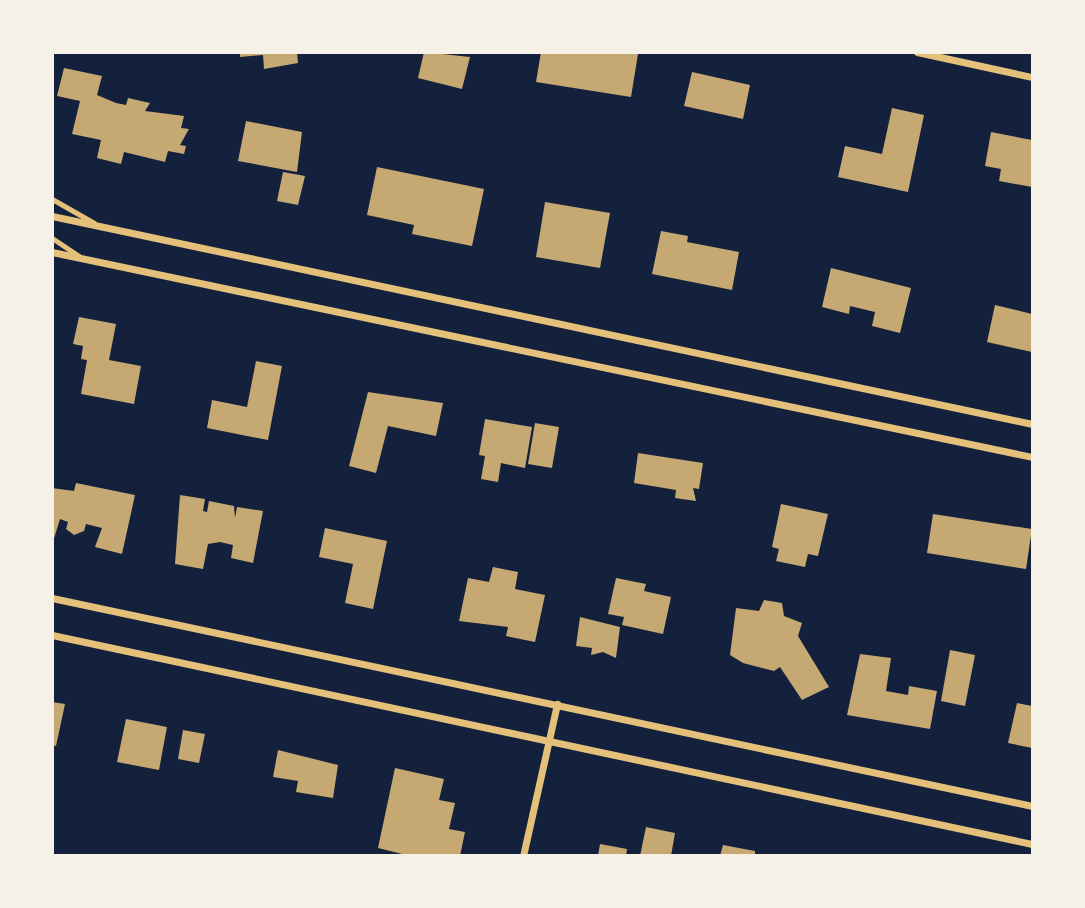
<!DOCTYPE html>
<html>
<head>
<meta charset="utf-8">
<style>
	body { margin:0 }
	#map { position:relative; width:1085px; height:908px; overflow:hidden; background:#14213d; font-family:Karla,sans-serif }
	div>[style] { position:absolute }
	.building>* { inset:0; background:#c6a872 }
	.service>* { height:5px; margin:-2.5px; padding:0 2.5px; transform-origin:2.5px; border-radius:2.5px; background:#e5c07b }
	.minor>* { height:7px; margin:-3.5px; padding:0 3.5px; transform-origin:3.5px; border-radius:3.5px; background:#e5c07b }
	span { translate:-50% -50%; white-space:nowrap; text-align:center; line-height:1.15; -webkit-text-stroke:5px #f6f1e7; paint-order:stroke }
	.frame { position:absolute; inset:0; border:54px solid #f6f1e7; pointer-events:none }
</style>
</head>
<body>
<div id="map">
	<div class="building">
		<i style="clip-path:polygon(240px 52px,297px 52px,298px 63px,264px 69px,263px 55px,240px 57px)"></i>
		<i style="clip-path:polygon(424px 52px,470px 57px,462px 89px,418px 78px)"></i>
		<i style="clip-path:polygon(541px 52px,638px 54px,631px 97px,536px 82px)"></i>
		<i style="clip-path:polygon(64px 68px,102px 76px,97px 95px,116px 103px,126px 105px,128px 98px,150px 103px,145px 111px,184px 116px,181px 128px,189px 129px,180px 145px,186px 146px,184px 154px,168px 151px,165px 162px,124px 152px,121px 164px,97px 158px,101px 140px,72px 134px,80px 101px,57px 96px)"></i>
		<i style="clip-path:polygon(692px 72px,750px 85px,743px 119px,684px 106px)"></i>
		<i style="clip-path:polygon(892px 108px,924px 115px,908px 192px,838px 177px,845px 146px,882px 154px)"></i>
		<i style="clip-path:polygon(246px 121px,302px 132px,297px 172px,238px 161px)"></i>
		<i style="clip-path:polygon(991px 132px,1032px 140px,1032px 187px,999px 181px,1001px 169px,985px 166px)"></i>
		<i style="clip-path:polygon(377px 167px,484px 189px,472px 246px,412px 234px,414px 225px,367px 215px)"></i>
		<i style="clip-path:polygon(283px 172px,305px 176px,298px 205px,277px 201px)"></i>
		<i style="clip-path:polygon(545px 202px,610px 213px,600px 268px,536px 257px)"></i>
		<i style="clip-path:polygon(661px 231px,688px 236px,687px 242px,739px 252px,732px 290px,652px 274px)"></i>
		<i style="clip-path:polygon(831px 268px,911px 288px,900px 333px,872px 326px,875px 312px,850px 306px,849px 314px,822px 307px)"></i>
		<i style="clip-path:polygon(995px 305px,1032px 314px,1032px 352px,987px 342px)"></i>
		<i style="clip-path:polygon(79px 317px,116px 324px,109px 360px,141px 366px,134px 404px,81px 394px,87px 360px,81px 359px,83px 346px,73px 344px)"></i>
		<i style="clip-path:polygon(256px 361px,282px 366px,268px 440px,207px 428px,212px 400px,247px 407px)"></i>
		<i style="clip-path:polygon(368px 392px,443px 403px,436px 436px,388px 426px,376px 473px,349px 466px)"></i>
		<i style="clip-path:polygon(485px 419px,532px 427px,525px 468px,501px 463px,498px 482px,481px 479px,485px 456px,479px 455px)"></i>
		<i style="clip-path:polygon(535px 423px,559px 427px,552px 468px,528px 464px)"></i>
		<i style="clip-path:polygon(638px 453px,703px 463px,699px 489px,693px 488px,696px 501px,675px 498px,676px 490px,634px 483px)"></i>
		<i style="clip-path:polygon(76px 483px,135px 495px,122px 554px,95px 547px,102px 528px,86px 524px,84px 531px,74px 535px,66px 529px,68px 522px,60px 519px,52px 545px,52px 488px,74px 491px)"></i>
		<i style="clip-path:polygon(180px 495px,205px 499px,203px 511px,207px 512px,209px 501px,234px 506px,235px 518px,237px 507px,263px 511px,253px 563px,231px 558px,233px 545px,220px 542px,208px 544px,203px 569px,175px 564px)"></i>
		<i style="clip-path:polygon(781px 504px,828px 514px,818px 556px,808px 554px,805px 567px,776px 561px,779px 549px,772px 547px)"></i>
		<i style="clip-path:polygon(933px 514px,1032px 529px,1026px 569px,927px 553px)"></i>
		<i style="clip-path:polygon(325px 528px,387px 541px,373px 609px,345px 603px,353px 564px,319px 557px)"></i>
		<i style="clip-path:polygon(493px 567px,518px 572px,515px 589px,545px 595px,535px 642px,506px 636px,508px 627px,459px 621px,468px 578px,489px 582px)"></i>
		<i style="clip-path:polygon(616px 578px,646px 584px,644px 591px,671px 597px,663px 634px,622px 625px,624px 617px,608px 614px)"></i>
		<i style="clip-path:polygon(764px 600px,782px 603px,784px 616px,802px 623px,798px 636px,829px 687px,802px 700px,780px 667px,774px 671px,743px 663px,730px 655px,736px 608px,759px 611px)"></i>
		<i style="clip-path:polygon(580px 617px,620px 627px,616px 658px,603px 652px,591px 655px,592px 648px,576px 646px)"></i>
		<i style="clip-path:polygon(950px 650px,975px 655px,965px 706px,941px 701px)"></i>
		<i style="clip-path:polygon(860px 654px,891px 658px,886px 691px,908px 695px,909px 686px,937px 691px,930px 729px,847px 715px)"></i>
		<i style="clip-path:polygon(52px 702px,65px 704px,56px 746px,52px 745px)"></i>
		<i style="clip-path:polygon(1017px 703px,1032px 706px,1032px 748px,1008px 743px)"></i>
		<i style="clip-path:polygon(126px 719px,167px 727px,159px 770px,117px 762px)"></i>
		<i style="clip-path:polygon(183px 730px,205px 734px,199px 763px,178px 759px)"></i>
		<i style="clip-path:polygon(278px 750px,338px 765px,333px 798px,296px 792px,298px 781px,273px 777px)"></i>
		<i style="clip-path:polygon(395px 768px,444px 779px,439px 800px,455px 803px,449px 829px,465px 832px,460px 856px,410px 856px,378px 848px)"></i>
		<i style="clip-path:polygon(646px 827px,675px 833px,671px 856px,640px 856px)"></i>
		<i style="clip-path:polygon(600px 844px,627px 849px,626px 856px,598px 856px)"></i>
		<i style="clip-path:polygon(723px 845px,755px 851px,755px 856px,720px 856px)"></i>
	</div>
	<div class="service">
		<i style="left:52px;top:199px;width:48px;rotate:29.7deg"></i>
		<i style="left:52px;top:238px;width:32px;rotate:34deg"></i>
	</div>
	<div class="minor">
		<i style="left:917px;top:52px;width:118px;rotate:12.3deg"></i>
		<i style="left:52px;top:216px;width:1002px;rotate:11.98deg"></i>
		<i style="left:52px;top:252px;width:1001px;rotate:11.81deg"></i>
		<i style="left:52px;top:598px;width:1002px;rotate:11.98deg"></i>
		<i style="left:52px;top:635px;width:1002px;rotate:12.04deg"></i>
		<i style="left:523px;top:856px;width:156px;rotate:-77.4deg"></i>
	</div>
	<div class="frame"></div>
</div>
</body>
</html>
